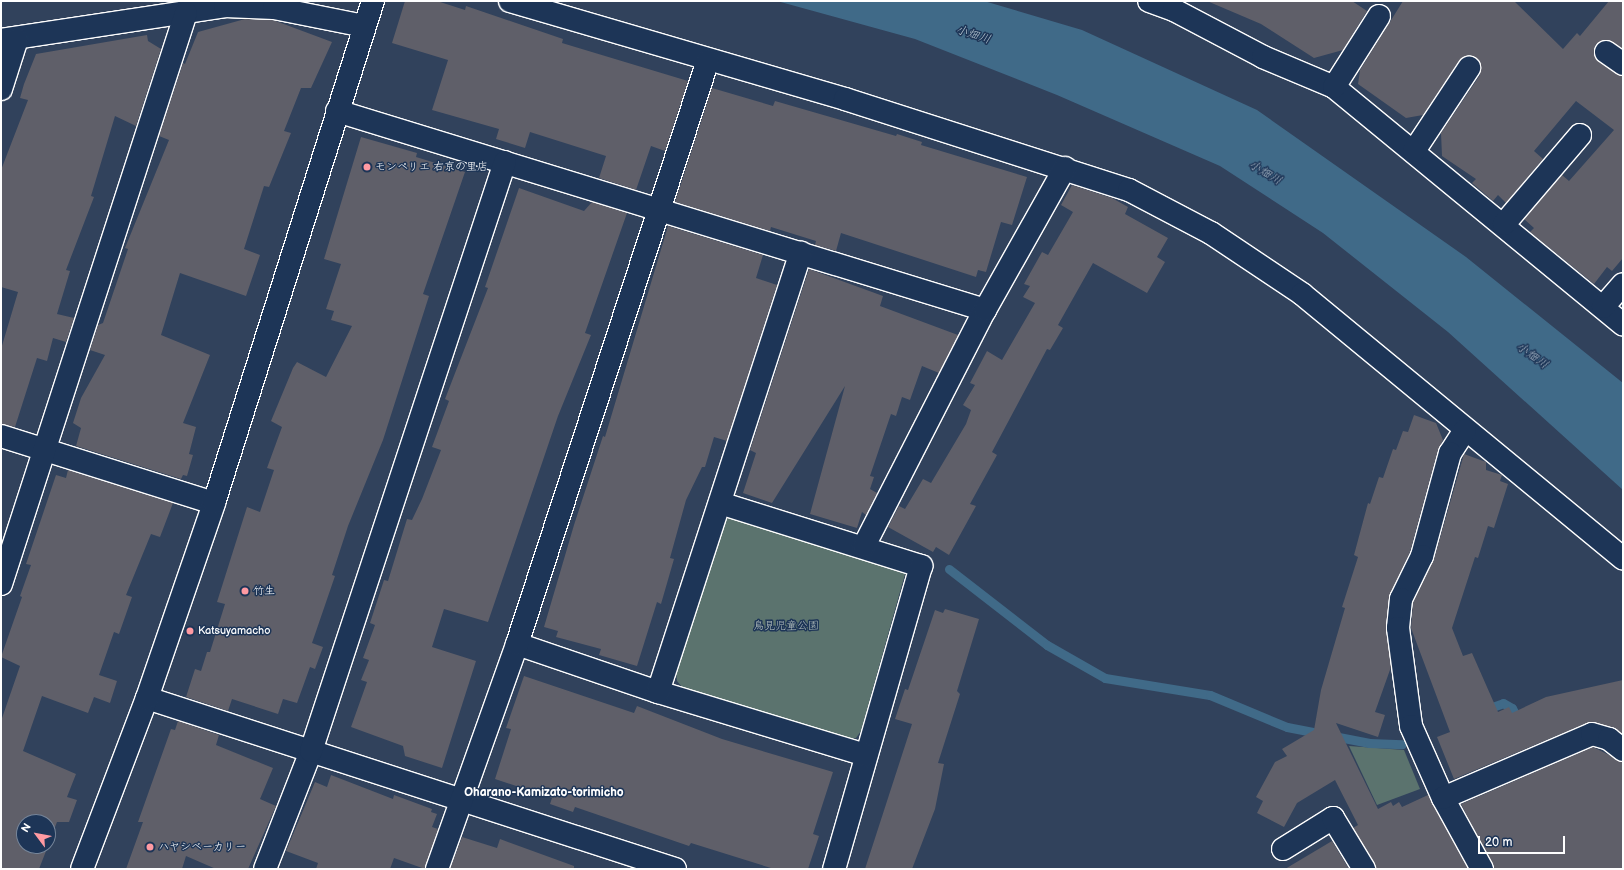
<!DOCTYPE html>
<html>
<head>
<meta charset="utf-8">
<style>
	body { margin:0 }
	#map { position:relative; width:1624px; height:870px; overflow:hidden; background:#31425c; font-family:"Balsamiq Sans","Klee One",sans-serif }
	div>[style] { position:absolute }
	.green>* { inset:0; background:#5b736e }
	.water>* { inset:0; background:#406a88 }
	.stream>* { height:9px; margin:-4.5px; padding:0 4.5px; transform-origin:4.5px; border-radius:4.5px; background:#406a88 }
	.building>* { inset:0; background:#5f5f69 }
	.roads { filter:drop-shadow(1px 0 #fff) drop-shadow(-1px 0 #fff) drop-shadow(0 1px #fff) drop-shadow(0 -1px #fff) }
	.minor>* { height:22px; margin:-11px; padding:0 11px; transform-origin:11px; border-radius:11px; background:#1d3557 }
	.dots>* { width:11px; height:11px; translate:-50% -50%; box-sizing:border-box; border:2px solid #1d3557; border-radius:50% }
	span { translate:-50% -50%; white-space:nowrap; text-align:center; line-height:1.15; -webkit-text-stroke:3px #1d3557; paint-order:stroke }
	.poi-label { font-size:11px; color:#fff }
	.left { translate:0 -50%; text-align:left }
	.park-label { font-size:11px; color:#b5c0be }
	.water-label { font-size:12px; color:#b3c3cf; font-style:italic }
	.neighbourhood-label { font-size:12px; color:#fff; font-weight:700 }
	.frame { position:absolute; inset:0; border:2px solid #fff; pointer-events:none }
	.north { position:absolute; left:16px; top:814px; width:40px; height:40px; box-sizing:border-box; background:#1d3557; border:1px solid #77869a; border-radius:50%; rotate:302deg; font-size:11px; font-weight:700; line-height:16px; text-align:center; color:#fff }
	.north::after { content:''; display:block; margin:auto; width:14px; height:18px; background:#ff9aa2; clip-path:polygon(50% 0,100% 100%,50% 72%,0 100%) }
	.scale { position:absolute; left:1478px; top:836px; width:87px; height:18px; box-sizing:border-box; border:2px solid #fff; border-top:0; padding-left:5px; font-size:12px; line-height:14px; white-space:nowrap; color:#fff; -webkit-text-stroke:3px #1d3557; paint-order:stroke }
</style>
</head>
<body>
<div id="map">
	<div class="green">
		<i style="clip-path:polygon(730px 515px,905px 574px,861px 731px,856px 738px,849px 739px,682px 687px,677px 681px,676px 672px,725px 519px)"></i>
		<i style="clip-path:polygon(1349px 746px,1404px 750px,1420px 789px,1377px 805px)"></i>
	</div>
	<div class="water">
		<i style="clip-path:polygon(777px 1px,984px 1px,1082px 30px,1257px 110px,1466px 257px,1623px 383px,1623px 490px,1448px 332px,1323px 233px,1220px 166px,1057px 95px,915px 39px)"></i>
	</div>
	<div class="stream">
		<i style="left:949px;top:569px;width:124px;rotate:37.8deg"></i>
		<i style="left:1047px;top:645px;width:67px;rotate:29.6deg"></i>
		<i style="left:1105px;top:678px;width:106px;rotate:9.2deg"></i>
		<i style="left:1210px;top:695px;width:83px;rotate:22.6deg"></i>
		<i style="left:1287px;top:727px;width:84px;rotate:11deg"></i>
		<i style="left:1369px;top:743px;width:33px;rotate:2deg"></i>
		<i style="left:1484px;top:710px;width:20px;rotate:-20deg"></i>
		<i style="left:1503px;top:703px;width:10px;rotate:29deg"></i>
		<i style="left:1512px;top:708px;width:17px;rotate:62deg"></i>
	</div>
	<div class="building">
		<i style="clip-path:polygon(405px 1px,437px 1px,465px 10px,466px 6px,563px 39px,562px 43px,688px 81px,665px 151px,651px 146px,636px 190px,599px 178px,606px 156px,530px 132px,525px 148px,496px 139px,499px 129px,432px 110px,448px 60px,392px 43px)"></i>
		<i style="clip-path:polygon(1207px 1px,1352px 1px,1367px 11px,1343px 50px,1314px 58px,1261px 24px)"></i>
		<i style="clip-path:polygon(1403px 1px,1514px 1px,1563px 49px,1577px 33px,1580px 36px,1609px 1px,1623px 1px,1623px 49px,1607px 40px,1596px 44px,1594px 51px,1599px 62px,1623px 76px,1623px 258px,1612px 271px,1607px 267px,1594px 284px,1530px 232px,1534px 228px,1524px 219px,1562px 175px,1569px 181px,1614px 130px,1576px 101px,1534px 151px,1543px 159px,1506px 203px,1498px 195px,1493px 201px,1472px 183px,1476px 179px,1442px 156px,1441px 133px,1480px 75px,1480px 63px,1476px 58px,1469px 56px,1459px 61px,1423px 115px,1406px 118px,1358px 84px,1360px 70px)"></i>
		<i style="clip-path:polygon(245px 19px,273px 20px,332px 42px,311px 88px,301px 88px,284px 131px,291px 133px,269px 187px,264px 186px,244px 249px,260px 255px,246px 296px,180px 273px,161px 335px,210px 355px,183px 423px,196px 427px,189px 454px,193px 455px,187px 476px,183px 475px,181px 479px,76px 446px,81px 428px,73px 423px,81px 398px,105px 355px,90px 350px,98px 325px,103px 323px,128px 249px,125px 248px,169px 140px,159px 136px,183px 63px,185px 64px,198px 32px)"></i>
		<i style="clip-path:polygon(147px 35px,148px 41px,161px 49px,136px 126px,115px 116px,91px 196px,94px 197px,66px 270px,70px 271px,57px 314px,74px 318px,66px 342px,53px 338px,47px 361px,37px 358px,15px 427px,1px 424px,1px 349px,18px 292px,1px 287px,1px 170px,28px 100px,20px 98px,24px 84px,36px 54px)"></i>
		<i style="clip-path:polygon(712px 88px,773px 106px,775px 101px,896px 136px,897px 134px,922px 142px,921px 145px,1027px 177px,1012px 225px,1001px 222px,986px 272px,978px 270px,976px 277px,841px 233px,836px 251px,815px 245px,816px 241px,771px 227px,770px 231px,675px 202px)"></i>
		<i style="clip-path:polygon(361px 137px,417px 153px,416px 157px,465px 172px,423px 294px,429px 296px,383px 440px,348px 526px,332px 575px,335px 576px,312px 643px,323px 647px,315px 669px,310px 667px,297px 703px,283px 699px,278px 714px,232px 699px,228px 711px,186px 697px,195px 669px,201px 671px,207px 652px,210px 652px,225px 604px,217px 602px,247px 507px,260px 512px,274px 470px,267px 468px,282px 427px,271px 421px,293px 368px,297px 362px,326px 377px,352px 326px,331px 320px,334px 311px,326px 309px,341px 264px,324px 259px)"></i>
		<i style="clip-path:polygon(1072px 185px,1112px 198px,1128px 207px,1125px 214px,1168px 238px,1157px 257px,1165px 262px,1147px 293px,1093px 263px,1058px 325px,1063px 328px,1050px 350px,1047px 349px,992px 452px,997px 455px,970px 504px,976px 506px,949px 555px,936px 547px,933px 552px,888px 527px,899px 506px,905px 509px,923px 479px,931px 483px,966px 424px,971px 410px,963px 405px,975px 385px,970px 383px,987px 351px,1002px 360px,1035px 303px,1023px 297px,1030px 286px,1024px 284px,1042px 252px,1048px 255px,1073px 212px,1061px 205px)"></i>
		<i style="clip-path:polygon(519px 188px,584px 211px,592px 202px,627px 213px,585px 333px,591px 335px,558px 416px,488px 622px,444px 609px,432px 647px,476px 661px,442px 768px,405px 756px,403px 746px,351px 727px,367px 682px,361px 680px,369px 660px,363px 658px,375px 625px,370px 623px,384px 580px,388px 581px,407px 519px,412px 520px,422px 499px,441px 450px,432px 447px,449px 401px,445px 399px,488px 288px,485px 287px)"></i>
		<i style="clip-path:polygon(668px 226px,763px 255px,756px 278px,777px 285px,727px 441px,714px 437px,705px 467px,702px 467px,686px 500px,670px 558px,674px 559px,661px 604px,657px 602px,637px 666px,599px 655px,601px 649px,556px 637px,558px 631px,544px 627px,574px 525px,603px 436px,605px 437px)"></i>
		<i style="clip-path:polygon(809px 269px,883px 296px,880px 306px,958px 335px,939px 373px,922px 366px,910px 400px,902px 397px,896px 416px,891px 414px,870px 476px,874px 477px,870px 489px,877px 493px,866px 515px,862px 512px,857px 528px,810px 514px,845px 386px,772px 503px,743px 493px,756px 453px,750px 450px)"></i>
		<i style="clip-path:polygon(1414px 415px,1436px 423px,1443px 440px,1438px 450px,1410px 552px,1389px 597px,1386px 629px,1391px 667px,1375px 712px,1385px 715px,1378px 737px,1336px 723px,1378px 809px,1391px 802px,1393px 806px,1399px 802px,1402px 807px,1428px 795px,1468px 869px,1376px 869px,1353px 828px,1358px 825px,1335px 780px,1297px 803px,1284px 827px,1257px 813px,1263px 801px,1256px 797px,1275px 762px,1287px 756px,1282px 749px,1314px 730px,1321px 690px,1345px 608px,1342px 607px,1358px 557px,1354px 555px,1368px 503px,1370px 504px,1379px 477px,1383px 478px,1393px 449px,1396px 450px,1403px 431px,1408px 432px)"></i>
		<i style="clip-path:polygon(1464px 454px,1486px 462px,1486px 470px,1502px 475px,1500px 481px,1508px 484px,1494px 528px,1488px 526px,1478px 558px,1475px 557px,1452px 628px,1463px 656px,1472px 653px,1498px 712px,1509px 707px,1512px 713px,1546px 697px,1623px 680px,1623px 734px,1613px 727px,1587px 723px,1454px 779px,1437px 737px,1450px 732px,1411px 628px,1413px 602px,1434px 559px)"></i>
		<i style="clip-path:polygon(68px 470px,173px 503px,160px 537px,151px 534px,126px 595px,132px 597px,119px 634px,114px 632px,99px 675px,117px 681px,110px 703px,94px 697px,88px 713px,42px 696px,23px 751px,76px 774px,67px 797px,77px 800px,69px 822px,57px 822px,48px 845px,48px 822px,24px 822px,24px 846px,48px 846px,39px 869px,1px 869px,1px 721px,20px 666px,1px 657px,22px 597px,20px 596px,31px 565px,26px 564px,56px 475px,66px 478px)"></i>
		<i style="clip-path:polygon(945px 609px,979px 619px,957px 691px,960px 694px,938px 763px,944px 764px,935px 809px,912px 869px,865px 869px,912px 724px,895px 719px,905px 689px,908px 690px,935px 610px,943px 613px)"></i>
		<i style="clip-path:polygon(524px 676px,634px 713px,637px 706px,722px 739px,833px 772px,813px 834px,819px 836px,808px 869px,774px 869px,691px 843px,689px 846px,575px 807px,573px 812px,550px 804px,552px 798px,495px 779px,511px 729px,506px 728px)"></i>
		<i style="clip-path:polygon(178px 721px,219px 735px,216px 745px,273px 768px,260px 799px,276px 806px,248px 869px,216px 869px,186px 856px,182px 869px,126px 869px,143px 822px,138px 822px,171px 729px,175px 730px)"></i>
		<i style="clip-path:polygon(1593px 747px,1623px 762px,1623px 869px,1494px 869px,1461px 804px)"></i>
		<i style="clip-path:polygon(331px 775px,393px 799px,394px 795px,432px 809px,431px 812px,437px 814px,432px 827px,438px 829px,425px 869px,394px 858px,390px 869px,316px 869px,318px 863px,286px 851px,315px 782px,327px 787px)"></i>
		<i style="clip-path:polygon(462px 837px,497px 848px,500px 839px,574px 866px,574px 869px,450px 869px)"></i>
		<i style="clip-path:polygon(1332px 841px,1349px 869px,1285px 869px)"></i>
	</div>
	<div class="roads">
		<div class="minor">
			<i style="left:510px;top:1px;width:349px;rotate:16.3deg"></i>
			<i style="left:845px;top:99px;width:298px;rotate:17.8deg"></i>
			<i style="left:1129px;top:190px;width:93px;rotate:27.7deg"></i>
			<i style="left:1211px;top:233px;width:110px;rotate:33.8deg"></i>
			<i style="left:1302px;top:294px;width:416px;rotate:39.5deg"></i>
			<i style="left:1149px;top:1px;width:27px;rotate:20deg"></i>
			<i style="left:1174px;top:10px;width:101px;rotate:27.8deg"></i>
			<i style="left:1263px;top:57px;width:77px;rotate:22.9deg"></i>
			<i style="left:1334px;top:87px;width:374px;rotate:39.4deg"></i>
			<i style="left:1px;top:40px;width:227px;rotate:-8.6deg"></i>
			<i style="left:225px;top:6px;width:49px;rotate:2.3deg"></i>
			<i style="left:274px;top:8px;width:92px;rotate:11.3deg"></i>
			<i style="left:1606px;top:52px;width:21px;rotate:35deg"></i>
			<i style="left:1334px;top:87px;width:84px;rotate:-57.6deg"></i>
			<i style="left:1px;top:89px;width:52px;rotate:-72.3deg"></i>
			<i style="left:337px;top:111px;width:678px;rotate:17.07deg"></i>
			<i style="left:1414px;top:151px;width:100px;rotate:-56.5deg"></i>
			<i style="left:1504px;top:224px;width:117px;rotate:-49.5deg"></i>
			<i style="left:1603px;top:307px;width:30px;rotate:-49deg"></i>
			<i style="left:1465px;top:430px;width:27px;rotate:123deg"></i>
			<i style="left:1450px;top:453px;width:107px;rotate:105.2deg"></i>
			<i style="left:1422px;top:556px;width:48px;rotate:116deg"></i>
			<i style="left:1401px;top:599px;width:29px;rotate:96deg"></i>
			<i style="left:1398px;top:628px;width:99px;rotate:82.4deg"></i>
			<i style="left:1411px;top:726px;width:79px;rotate:66deg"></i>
			<i style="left:1443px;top:798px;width:81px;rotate:61.2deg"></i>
			<i style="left:1px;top:436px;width:223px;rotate:17.5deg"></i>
			<i style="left:720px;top:503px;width:211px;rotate:17.4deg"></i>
			<i style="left:921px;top:566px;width:315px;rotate:106deg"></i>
			<i style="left:864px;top:546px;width:265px;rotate:-62.9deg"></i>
			<i style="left:985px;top:310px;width:163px;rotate:-60.6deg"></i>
			<i style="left:1px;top:584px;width:600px;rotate:-72.05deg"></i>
			<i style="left:517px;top:644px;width:149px;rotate:18.8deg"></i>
			<i style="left:658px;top:692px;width:217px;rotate:16.9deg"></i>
			<i style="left:658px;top:692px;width:462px;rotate:-72deg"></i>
			<i style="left:147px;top:698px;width:555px;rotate:17.95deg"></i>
			<i style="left:1443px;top:798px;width:162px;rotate:-23.2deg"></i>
			<i style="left:1592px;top:734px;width:18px;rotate:16deg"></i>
			<i style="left:1609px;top:739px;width:18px;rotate:38deg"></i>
			<i style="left:1283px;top:849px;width:59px;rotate:-31.8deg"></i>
			<i style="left:1333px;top:818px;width:60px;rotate:58.7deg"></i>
			<i style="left:82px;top:869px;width:183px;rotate:-69.2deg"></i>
			<i style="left:147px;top:698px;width:206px;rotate:-71deg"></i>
			<i style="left:214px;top:503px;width:527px;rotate:-72.43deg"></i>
			<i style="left:265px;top:869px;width:127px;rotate:-68.7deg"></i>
			<i style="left:311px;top:751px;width:620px;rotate:-71.77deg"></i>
			<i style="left:437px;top:869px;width:239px;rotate:-70.4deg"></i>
			<i style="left:517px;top:644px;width:614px;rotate:-71.89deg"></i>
		</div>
	</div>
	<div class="dots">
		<i style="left:367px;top:167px;background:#ff9aa2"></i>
		<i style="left:245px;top:591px;background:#ff9aa2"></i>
		<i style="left:190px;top:631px;background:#ff9aa2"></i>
		<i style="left:150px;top:847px;background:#ff9aa2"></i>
	</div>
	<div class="poi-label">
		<span class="left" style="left:375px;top:167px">モンペリエ 右京の里店</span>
		<span class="left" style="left:253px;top:591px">竹生</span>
		<span class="left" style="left:198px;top:631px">Katsuyamacho</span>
		<span class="left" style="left:158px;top:847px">ハヤシベーカリー</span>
	</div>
	<div class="park-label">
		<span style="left:786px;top:626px">鳥見児童公園</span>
	</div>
	<div class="water-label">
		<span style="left:973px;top:35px;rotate:18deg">小畑川</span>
		<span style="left:1265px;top:173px;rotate:31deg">小畑川</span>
		<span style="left:1532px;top:356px;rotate:36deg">小畑川</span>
	</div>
	<div class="neighbourhood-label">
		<span style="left:544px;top:793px">Oharano-Kamizato-torimicho</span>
	</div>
	<div class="frame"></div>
	<div class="north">N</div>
	<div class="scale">20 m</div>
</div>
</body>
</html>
